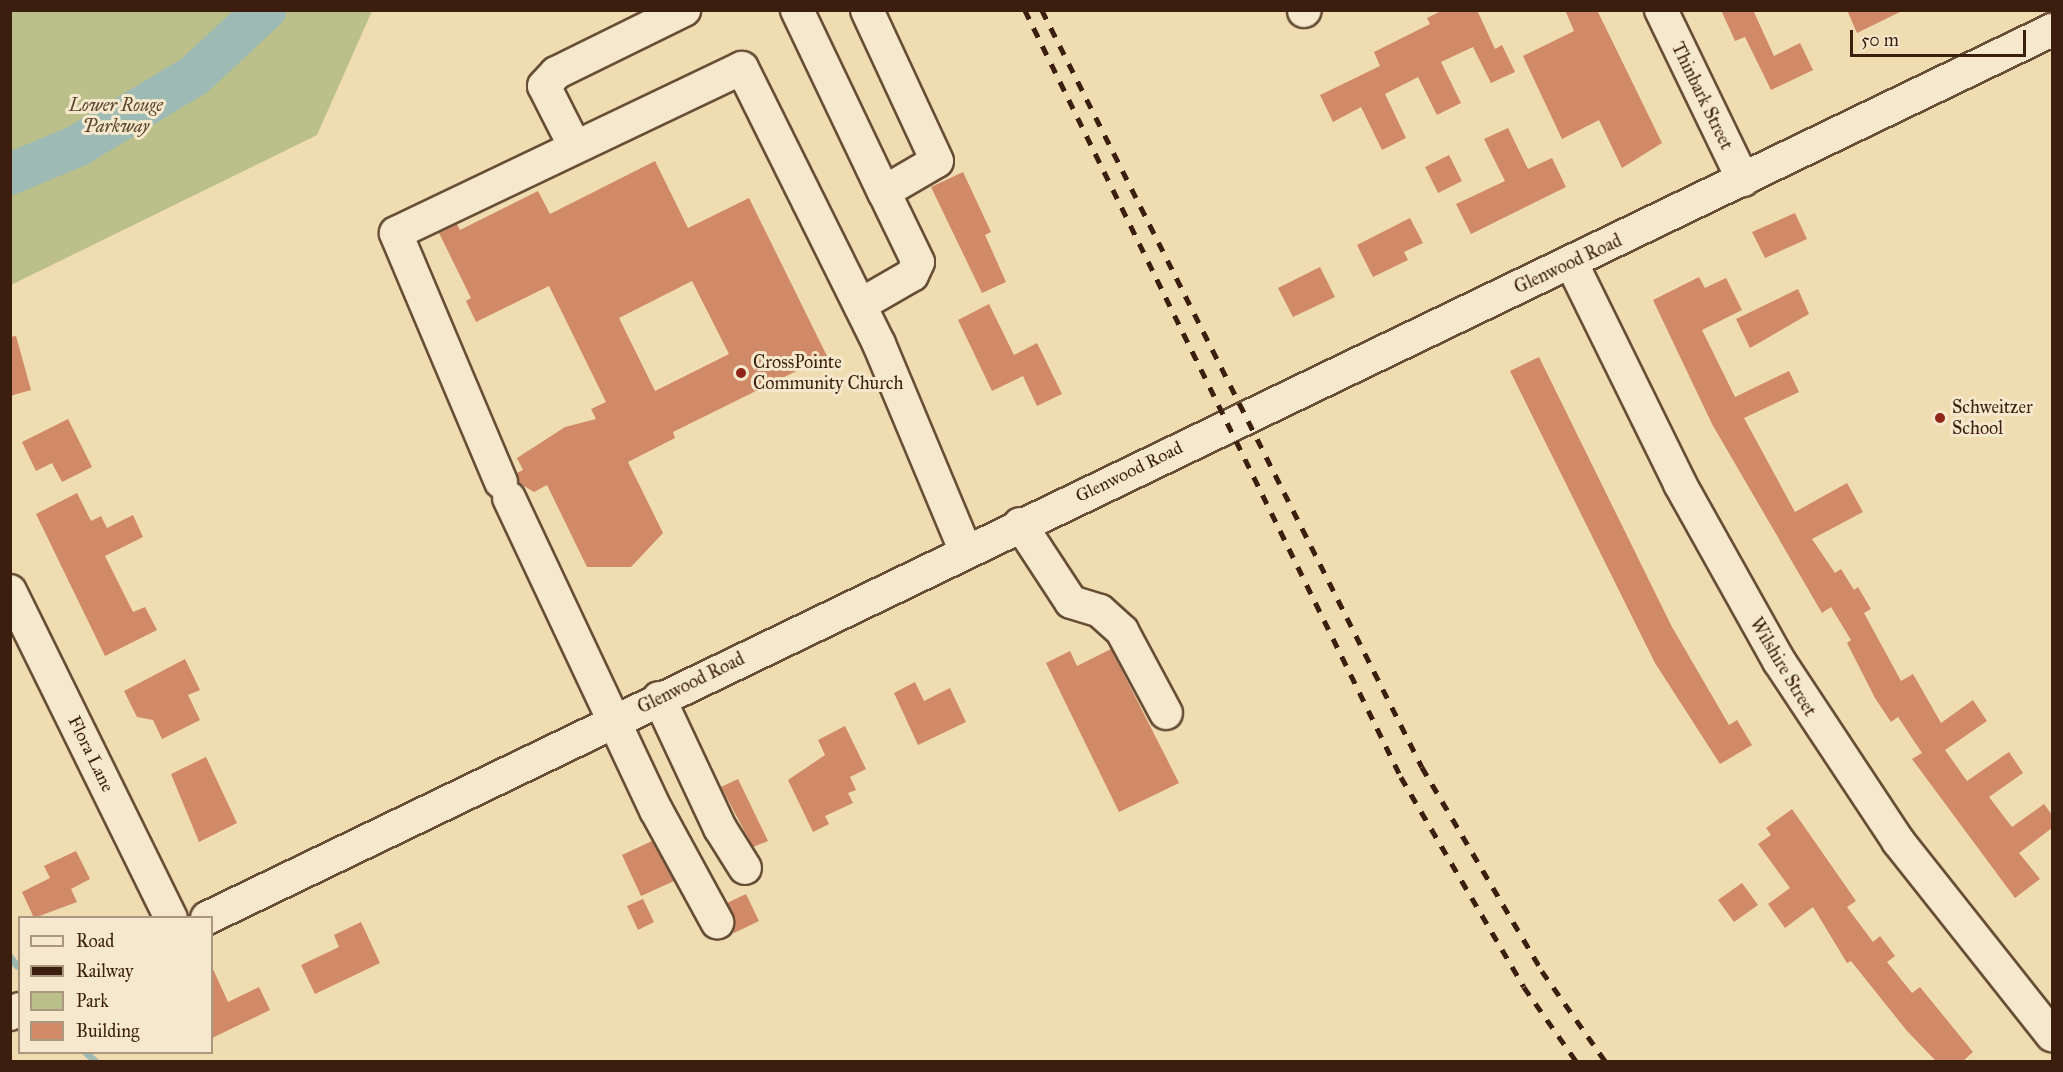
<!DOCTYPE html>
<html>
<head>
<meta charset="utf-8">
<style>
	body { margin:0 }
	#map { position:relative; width:2063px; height:1072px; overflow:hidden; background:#f0dcb1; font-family:"IM FELL Great Primer",serif }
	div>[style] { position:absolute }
	.green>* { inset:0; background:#bbc08b }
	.stream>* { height:7px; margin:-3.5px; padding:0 3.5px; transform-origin:3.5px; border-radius:3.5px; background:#9dbab4 }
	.river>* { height:42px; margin:-21px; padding:0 21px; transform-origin:21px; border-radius:21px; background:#9dbab4 }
	.building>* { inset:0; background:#d08a67 }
	.roads { filter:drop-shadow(2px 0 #684e36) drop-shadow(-2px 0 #684e36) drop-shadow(0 2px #684e36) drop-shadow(0 -2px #684e36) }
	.minor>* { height:32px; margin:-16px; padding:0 16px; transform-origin:16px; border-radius:16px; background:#f5e8cc }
	.rail>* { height:4.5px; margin-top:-2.25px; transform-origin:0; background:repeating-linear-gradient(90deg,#3b1e0d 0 10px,transparent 0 20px) }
	.dots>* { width:16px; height:16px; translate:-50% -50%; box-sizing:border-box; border:3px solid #f5e8cc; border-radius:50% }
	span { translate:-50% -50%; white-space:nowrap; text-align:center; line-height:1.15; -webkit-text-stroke:6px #f5e8cc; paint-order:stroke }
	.street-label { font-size:18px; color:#3b1e0d }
	.park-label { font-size:18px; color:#5b462c; font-style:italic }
	.poi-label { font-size:18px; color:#3b1e0d }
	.left { translate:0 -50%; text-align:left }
	.frame { position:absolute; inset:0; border:12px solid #3b1e0d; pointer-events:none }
	.legend { position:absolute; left:18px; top:916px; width:195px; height:138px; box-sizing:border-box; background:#f5e8cc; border:2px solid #ab9780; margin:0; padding:8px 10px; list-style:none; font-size:18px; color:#3b1e0d }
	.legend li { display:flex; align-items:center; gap:12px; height:30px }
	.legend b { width:30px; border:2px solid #ab9780 }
	.scale { position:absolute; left:1850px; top:30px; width:176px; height:27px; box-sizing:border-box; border:3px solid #3b1e0d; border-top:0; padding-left:8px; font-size:18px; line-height:21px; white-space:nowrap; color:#3b1e0d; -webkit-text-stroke:4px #f5e8cc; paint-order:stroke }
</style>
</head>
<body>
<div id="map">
	<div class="green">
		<i style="clip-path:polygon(11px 10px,372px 10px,372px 11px,317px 135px,11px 285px)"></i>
	</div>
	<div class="stream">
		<i style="left:10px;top:957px;width:11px;rotate:52deg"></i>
		<i style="left:85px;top:1052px;width:15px;rotate:42deg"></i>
	</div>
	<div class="river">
		<i style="left:10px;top:174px;width:73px;rotate:-22.7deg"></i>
		<i style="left:77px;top:146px;width:138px;rotate:-31deg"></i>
		<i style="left:195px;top:75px;width:96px;rotate:-42.9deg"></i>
	</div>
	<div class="building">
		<i style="clip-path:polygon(1443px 10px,1477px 10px,1495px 49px,1502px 45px,1515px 72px,1491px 83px,1473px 47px,1441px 62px,1461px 103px,1437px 115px,1418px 77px,1385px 94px,1406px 138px,1382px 150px,1361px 107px,1333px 122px,1320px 95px,1380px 66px,1374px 52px,1430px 24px,1427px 18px)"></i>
		<i style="clip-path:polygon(1565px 10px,1597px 10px,1662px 143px,1622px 168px,1599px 120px,1562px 139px,1523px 56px,1574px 31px)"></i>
		<i style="clip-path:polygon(1721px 10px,1753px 10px,1774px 56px,1800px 43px,1813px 70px,1771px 90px,1745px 37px,1735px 41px)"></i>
		<i style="clip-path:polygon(1847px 10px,1904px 10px,1857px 33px)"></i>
		<i style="clip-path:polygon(1508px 128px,1528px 169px,1552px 158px,1566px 187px,1471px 234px,1456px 204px,1505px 181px,1484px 139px)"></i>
		<i style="clip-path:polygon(1449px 155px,1462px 181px,1438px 193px,1425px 167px)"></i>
		<i style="clip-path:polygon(evenodd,655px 161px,688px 228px,749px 198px,827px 356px,673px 432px,675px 438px,628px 462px,663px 533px,631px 567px,587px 567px,547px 485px,534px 492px,519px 483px,517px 473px,523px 470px,517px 458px,565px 427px,596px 419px,591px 409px,606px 402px,549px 286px,476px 322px,466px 301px,471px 298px,439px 233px,457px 224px,460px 230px,538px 191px,550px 214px,655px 161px,692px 281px,729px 354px,655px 391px,619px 318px,692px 281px)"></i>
		<i style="clip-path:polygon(963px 172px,991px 232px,985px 235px,1006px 282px,982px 293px,931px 187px)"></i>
		<i style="clip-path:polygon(1795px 213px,1807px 239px,1765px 258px,1752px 232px)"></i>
		<i style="clip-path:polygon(1410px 218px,1423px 243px,1404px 252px,1408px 260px,1373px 277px,1357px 245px)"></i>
		<i style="clip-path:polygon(1320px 267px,1335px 297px,1293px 317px,1278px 288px)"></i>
		<i style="clip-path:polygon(1699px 277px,1705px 288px,1726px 278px,1742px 310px,1702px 330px,1735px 397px,1789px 371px,1799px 392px,1744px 418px,1795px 512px,1847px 483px,1863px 512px,1812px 539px,1835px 573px,1841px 569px,1854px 590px,1858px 587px,1871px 609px,1864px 613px,1901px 681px,1913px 674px,1941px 723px,1973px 700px,1987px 721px,1945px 750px,1967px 781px,2009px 752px,2023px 773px,1989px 797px,2012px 827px,2044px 804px,2052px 815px,2052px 828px,2019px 853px,2040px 879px,2015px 898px,1912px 759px,1922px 753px,1898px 717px,1891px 722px,1875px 698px,1847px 643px,1851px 640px,1831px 607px,1822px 613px,1712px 424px,1653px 300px)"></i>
		<i style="clip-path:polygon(1798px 289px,1809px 314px,1750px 348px,1736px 319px)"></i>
		<i style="clip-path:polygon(989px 304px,1014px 355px,1037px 343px,1062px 394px,1037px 406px,1023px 376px,992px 391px,958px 320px)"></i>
		<i style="clip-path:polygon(16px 336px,31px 390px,10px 396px,10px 337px)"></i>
		<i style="clip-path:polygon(1539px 357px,1672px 627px,1729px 725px,1737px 720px,1752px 745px,1720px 764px,1655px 663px,1510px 371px)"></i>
		<i style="clip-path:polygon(68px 419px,92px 467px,62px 482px,52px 463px,36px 471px,22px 442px)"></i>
		<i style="clip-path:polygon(77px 493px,91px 521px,101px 516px,107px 528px,133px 515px,143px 537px,105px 556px,133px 612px,145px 607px,157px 630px,105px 656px,36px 514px)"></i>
		<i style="clip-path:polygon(1111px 649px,1179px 783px,1119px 812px,1046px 663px,1070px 651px,1077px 666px)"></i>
		<i style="clip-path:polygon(185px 659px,200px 690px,188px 695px,200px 720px,162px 739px,153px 720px,137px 717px,124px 691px)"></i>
		<i style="clip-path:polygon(915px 682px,924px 701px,950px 688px,966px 722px,918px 745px,894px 693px)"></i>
		<i style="clip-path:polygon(845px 726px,866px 769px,850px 777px,856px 790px,848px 793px,853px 803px,825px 816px,829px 824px,813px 832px,788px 780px,825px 755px,818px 740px)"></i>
		<i style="clip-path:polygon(206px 757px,237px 823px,199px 842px,171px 774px)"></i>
		<i style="clip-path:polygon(738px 779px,768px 841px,753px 847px,721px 787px)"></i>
		<i style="clip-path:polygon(1792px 809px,1856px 901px,1847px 907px,1873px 942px,1880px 936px,1895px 956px,1887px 962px,1912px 993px,1920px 987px,1973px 1052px,1962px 1062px,1937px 1062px,1907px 1031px,1851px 961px,1847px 963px,1813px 907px,1785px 928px,1768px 904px,1790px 888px,1758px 844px,1771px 835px,1766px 828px)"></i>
		<i style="clip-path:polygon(652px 841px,674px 881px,641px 896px,622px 855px)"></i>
		<i style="clip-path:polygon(76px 851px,90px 879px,71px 889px,77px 902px,34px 918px,22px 892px,50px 878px,44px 866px)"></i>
		<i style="clip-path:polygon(1742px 883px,1758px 905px,1734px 922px,1718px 900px)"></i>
		<i style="clip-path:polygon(746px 894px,759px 921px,734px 933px,727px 903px)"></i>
		<i style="clip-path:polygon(643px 899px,654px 922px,638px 930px,627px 906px)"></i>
		<i style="clip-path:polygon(361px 922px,380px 963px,315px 994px,301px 965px,339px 947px,334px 935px)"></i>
		<i style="clip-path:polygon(212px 967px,228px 1002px,259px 987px,270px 1010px,212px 1038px)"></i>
	</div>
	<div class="roads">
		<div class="minor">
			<i style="left:797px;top:10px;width:202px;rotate:64.5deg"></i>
			<i style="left:1661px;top:10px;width:189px;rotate:64.2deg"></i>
			<i style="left:1304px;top:11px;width:1px;rotate:-45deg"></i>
			<i style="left:575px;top:147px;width:68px;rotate:-116.9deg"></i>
			<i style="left:544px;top:86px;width:18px;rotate:-47deg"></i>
			<i style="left:556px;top:73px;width:143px;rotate:-26.2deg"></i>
			<i style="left:1571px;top:262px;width:247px;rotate:63.8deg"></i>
			<i style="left:1680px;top:484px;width:203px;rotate:60.8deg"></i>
			<i style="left:1779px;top:661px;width:216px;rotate:56.5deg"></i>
			<i style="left:1898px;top:841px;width:248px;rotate:51.6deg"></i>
			<i style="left:860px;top:305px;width:60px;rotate:-30deg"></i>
			<i style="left:912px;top:275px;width:14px;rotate:-65deg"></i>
			<i style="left:918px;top:262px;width:78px;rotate:-115.9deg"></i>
			<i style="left:884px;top:192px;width:61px;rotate:-30.3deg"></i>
			<i style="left:937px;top:161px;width:166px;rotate:-114.9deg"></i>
			<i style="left:501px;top:482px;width:270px;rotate:-112.9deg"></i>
			<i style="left:396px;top:233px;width:383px;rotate:-25.5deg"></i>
			<i style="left:742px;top:68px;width:308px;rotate:63.6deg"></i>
			<i style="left:879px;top:344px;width:223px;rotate:67.3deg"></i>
			<i style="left:509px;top:498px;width:345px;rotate:64.8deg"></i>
			<i style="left:656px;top:810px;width:128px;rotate:61.4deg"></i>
			<i style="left:1020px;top:524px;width:93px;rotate:56.8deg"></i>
			<i style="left:1071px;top:602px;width:30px;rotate:17deg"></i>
			<i style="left:1100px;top:611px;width:30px;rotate:42deg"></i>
			<i style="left:1122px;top:631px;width:93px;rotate:61.8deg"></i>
			<i style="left:10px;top:591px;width:364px;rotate:63.8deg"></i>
			<i style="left:659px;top:698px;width:144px;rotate:64.9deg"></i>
			<i style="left:720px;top:828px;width:47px;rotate:58deg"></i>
			<i style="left:207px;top:918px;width:2048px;rotate:-25.7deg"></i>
			<i style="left:10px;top:1014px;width:11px;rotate:-27deg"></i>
		</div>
	</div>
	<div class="rail">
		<i style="left:1025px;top:10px;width:854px;rotate:63.88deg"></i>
		<i style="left:1401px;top:777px;width:243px;rotate:59.6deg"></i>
		<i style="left:1524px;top:987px;width:92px;rotate:54.8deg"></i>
		<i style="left:1042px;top:10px;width:847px;rotate:63.34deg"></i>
		<i style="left:1422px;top:767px;width:237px;rotate:59.5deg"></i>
		<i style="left:1542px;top:971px;width:111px;rotate:54.9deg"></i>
	</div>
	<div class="dots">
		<i style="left:741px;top:373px;background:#8f2418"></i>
		<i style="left:1940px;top:418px;background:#8f2418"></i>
	</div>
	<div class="street-label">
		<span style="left:1702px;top:96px;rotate:64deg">Thinbark Street</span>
		<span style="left:1568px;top:264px;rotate:-25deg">Glenwood Road</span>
		<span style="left:1129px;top:472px;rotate:-26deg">Glenwood Road</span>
		<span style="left:1783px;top:667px;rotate:59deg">Wilshire Street</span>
		<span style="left:691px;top:683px;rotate:-26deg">Glenwood Road</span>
		<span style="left:91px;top:754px;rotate:64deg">Flora Lane</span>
	</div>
	<div class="park-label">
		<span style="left:116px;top:116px">Lower Rouge<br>Parkway</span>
	</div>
	<div class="poi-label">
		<span class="left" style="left:753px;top:373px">CrossPointe<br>Community Church</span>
		<span class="left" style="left:1952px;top:418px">Schweitzer<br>School</span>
	</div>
	<div class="frame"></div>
	<ul class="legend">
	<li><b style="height:8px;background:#f5e8cc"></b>Road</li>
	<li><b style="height:8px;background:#3b1e0d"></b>Railway</li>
	<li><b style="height:16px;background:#bbc08b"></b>Park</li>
	<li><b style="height:16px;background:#d08a67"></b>Building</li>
	</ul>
	<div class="scale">50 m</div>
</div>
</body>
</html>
